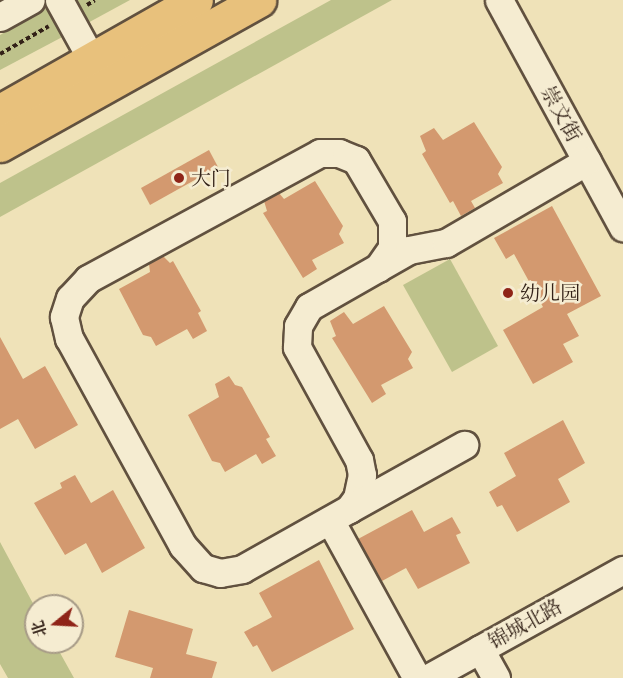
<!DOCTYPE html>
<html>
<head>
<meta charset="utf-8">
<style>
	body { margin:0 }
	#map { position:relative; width:623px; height:678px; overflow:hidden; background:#efe2b8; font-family:"Libre Caslon Text","Noto Serif SC",serif }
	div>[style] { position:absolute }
	.green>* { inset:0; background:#bec28b }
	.building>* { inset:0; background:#d3996f }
	.path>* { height:4px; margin-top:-2px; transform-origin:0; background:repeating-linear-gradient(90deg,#322117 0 4.5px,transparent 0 7.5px) }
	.roads { filter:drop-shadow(2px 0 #61513f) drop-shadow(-2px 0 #61513f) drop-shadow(0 2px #61513f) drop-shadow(0 -2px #61513f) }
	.minor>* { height:27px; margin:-13.5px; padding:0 13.5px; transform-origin:13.5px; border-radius:13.5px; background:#f5ecd1 }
	.major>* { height:33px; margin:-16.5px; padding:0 16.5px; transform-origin:16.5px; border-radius:16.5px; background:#e8c17c }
	.dots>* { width:16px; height:16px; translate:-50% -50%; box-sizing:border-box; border:3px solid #f5ecd1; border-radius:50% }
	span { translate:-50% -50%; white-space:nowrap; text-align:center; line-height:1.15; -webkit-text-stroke:5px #f5ecd1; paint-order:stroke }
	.street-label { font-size:20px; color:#322117 }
	.poi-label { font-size:20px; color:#322117 }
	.left { translate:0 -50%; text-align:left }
	.north { position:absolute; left:24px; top:594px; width:60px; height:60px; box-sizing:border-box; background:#f5ecd1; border:2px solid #a79b87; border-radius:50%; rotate:252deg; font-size:16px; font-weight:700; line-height:24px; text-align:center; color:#322117 }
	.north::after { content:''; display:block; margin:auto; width:21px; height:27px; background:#8f2418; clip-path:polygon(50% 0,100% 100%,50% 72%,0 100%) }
</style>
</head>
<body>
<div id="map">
	<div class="green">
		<i style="clip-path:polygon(69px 0,130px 0,84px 25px)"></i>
		<i style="clip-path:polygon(331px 0,392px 0,0 217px,0 183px)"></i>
		<i style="clip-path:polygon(52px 5px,68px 34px,0 70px,0 35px)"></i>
		<i style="clip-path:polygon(450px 259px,498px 346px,452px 372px,403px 285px)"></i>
		<i style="clip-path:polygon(0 542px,36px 609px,36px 642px,54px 642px,74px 678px,8px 678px,0 664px)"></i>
	</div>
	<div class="building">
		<i style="clip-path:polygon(474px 122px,502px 167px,498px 174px,503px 183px,471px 201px,475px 208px,461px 216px,453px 201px,450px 203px,422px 154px,426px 151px,420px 136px,434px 128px,443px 140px)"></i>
		<i style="clip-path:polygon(209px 150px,218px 167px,150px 205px,141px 188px)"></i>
		<i style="clip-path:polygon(315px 181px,343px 226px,339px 234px,344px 243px,312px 260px,317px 269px,303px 278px,263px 213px,267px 211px,264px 201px,279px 193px,284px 199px)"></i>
		<i style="clip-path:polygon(552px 206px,601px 296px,567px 314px,579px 336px,563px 344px,573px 362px,533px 384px,503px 330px,543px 307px,514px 254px,506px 259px,494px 238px)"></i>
		<i style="clip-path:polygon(163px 256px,170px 263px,173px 261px,201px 311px,198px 313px,207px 331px,193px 339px,187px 329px,156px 346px,151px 337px,143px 335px,119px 289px,150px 272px,149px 264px)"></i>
		<i style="clip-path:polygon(384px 306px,412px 352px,408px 359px,413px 368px,381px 385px,386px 394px,372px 403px,332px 338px,336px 336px,330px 321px,344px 312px,353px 324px)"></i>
		<i style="clip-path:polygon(0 337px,23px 379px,45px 366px,78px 425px,35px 449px,18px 419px,0 429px)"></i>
		<i style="clip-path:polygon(229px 376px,235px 385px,242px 387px,270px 437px,266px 439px,276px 456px,262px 464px,256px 454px,225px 472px,220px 463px,212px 461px,188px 415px,219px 397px,215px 384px)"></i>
		<i style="clip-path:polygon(563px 420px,585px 463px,558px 479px,570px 502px,517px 532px,502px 505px,497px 507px,489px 492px,516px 476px,504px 453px)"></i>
		<i style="clip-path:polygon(75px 475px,91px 503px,113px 490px,145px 548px,102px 573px,86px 543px,65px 555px,34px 503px,62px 488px,60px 483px)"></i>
		<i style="clip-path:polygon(412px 510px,424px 532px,452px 517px,461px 533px,456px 535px,458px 540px,470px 563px,418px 589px,406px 568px,382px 581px,358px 539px)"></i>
		<i style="clip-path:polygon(319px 560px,354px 629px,272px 672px,257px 645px,253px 647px,244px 632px,272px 617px,259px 593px)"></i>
		<i style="clip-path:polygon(129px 610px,193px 629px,186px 654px,217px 662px,212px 678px,150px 678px,153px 668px,115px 657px)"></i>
	</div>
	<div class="path">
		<i style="left:87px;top:5px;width:9px;rotate:-32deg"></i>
		<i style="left:0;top:54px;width:56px;rotate:-29.7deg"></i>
	</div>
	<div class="roads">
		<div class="minor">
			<i style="left:59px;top:0;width:68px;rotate:61.2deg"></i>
			<i style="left:499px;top:0;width:259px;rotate:61.4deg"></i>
			<i style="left:0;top:17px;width:35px;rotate:-29deg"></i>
			<i style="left:378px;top:268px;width:24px;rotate:-55deg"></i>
			<i style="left:392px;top:248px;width:27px;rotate:-90deg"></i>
			<i style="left:392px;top:221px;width:71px;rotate:-120.5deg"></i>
			<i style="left:356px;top:160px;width:18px;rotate:-158deg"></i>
			<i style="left:339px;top:153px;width:19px;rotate:180deg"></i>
			<i style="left:320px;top:153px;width:264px;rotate:151.5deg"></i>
			<i style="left:88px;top:279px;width:26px;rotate:133deg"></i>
			<i style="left:70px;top:298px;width:20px;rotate:108deg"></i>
			<i style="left:64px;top:317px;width:22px;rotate:77deg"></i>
			<i style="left:69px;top:338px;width:237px;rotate:61.3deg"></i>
			<i style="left:183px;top:546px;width:30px;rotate:48deg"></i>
			<i style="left:203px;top:568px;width:18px;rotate:16deg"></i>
			<i style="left:220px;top:573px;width:22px;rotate:-10deg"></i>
			<i style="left:242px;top:569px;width:123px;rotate:-29.3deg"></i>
			<i style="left:349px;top:509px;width:14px;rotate:-54deg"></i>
			<i style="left:357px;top:498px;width:24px;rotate:-78deg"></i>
			<i style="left:362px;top:475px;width:15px;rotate:-101deg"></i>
			<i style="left:359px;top:460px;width:129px;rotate:-118.8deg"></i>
			<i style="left:297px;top:347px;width:21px;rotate:-87deg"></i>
			<i style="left:298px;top:326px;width:22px;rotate:-60deg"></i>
			<i style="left:309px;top:307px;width:115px;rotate:-29.7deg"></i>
			<i style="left:409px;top:250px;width:38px;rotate:-11deg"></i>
			<i style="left:446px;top:243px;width:163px;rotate:-30.2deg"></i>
			<i style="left:349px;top:509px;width:132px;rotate:-29.1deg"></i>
			<i style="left:330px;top:520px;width:180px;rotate:61.2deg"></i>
			<i style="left:480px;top:649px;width:33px;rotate:61deg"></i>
			<i style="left:428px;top:678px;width:223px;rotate:-29deg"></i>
		</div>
		<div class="major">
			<i style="left:0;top:111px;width:225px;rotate:-29.5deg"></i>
			<i style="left:0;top:145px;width:297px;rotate:-29.2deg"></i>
		</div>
	</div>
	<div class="dots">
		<i style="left:179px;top:178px;background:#8f2418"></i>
		<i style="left:508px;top:293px;background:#8f2418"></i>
	</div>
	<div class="street-label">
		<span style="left:561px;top:114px;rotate:61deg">崇文街</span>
		<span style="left:525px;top:624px;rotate:-29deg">锦城北路</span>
	</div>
	<div class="poi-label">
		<span class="left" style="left:191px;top:178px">大门</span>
		<span class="left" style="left:520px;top:293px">幼儿园</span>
	</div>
	<div class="north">北</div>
</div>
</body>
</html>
